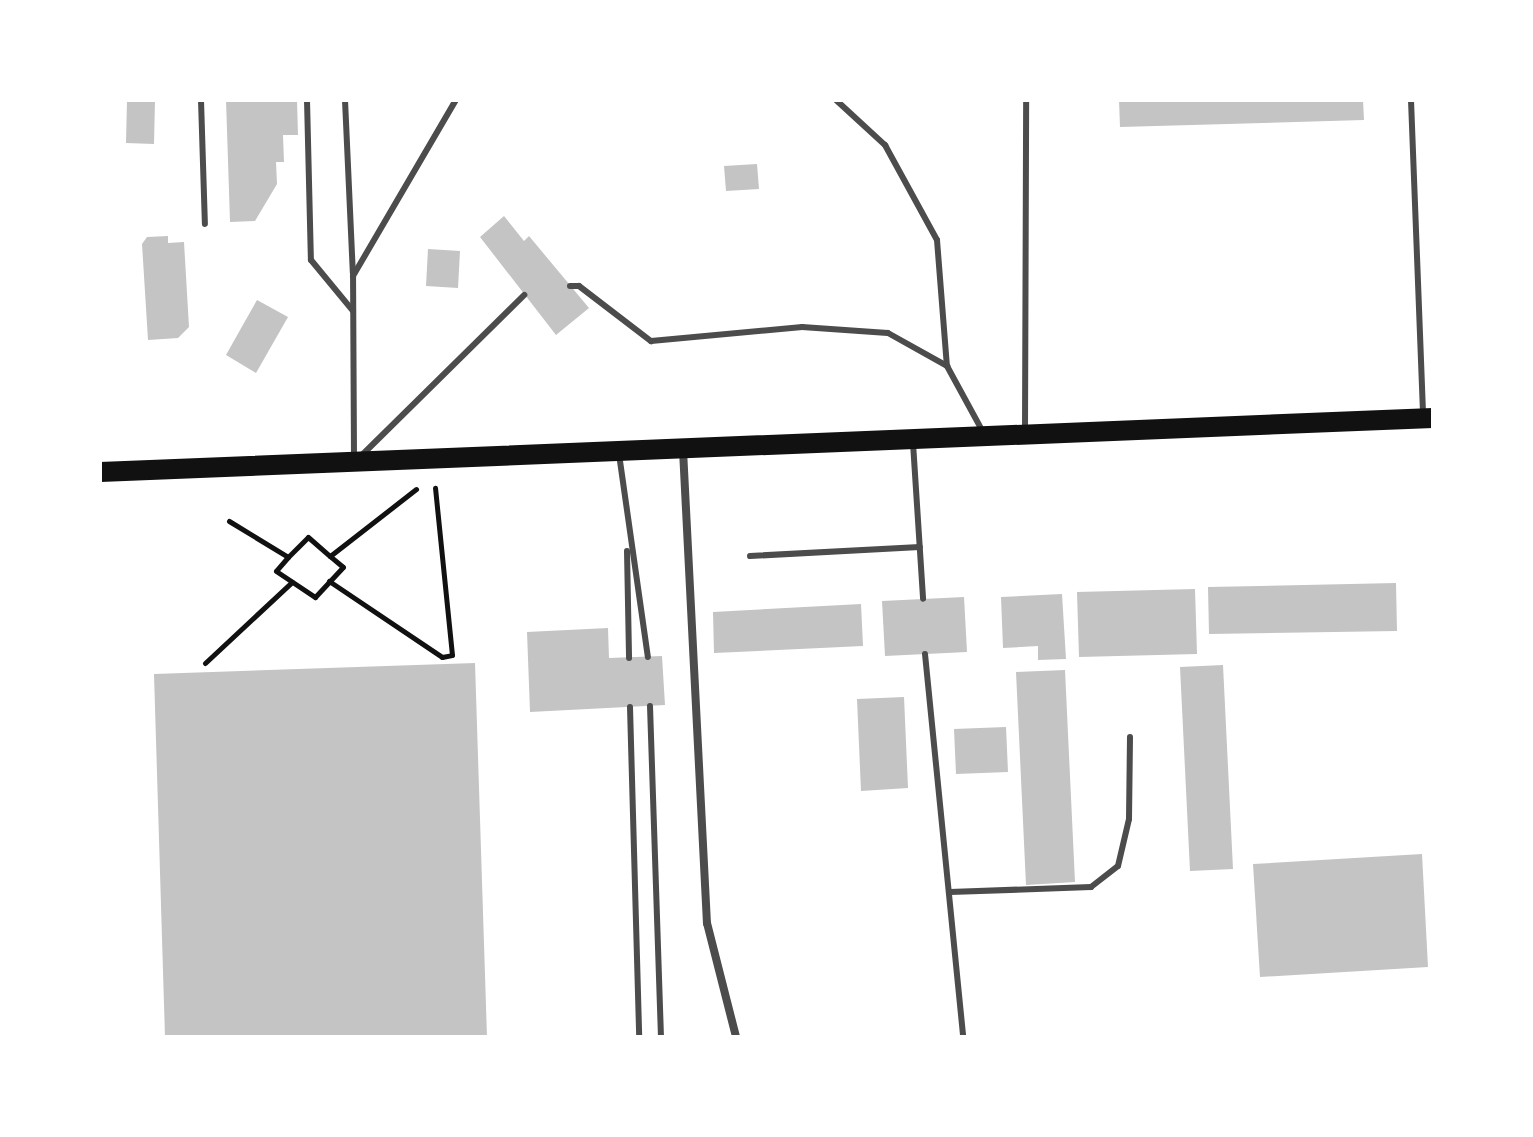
<!DOCTYPE html>
<html>
<head>
<meta charset="utf-8">
<style>
	body { margin:0 }
	#map { position:relative; width:1533px; height:1137px; overflow:hidden; background:#fff; font-family:"Roboto Condensed",sans-serif }
	div>[style] { position:absolute }
	.building>* { inset:0; background:#c4c4c4 }
	.path>* { height:5px; margin:-2.5px; padding:0 2.5px; transform-origin:2.5px; border-radius:2.5px; background:#111 }
	.service>* { height:6px; margin:-3px; padding:0 3px; transform-origin:3px; border-radius:3px; background:#4c4c4c }
	.minor>* { height:8px; margin:-4px; padding:0 4px; transform-origin:4px; border-radius:4px; background:#4c4c4c }
	.primary>* { height:20px; margin:-10px; padding:0 10px; transform-origin:10px; border-radius:10px; background:#111 }
	span { translate:-50% -50%; white-space:nowrap; text-align:center; line-height:1.15; -webkit-text-stroke:7px #fff; paint-order:stroke }
	.frame { position:absolute; inset:0; border:102px solid #fff; pointer-events:none }
</style>
</head>
<body>
<div id="map">
	<div class="building">
		<i style="clip-path:polygon(127px 100px,155px 100px,154px 144px,126px 143px)"></i>
		<i style="clip-path:polygon(226px 100px,297px 100px,298px 135px,283px 135px,284px 162px,276px 162px,277px 184px,255px 221px,230px 222px)"></i>
		<i style="clip-path:polygon(1119px 100px,1363px 100px,1364px 120px,1120px 127px)"></i>
		<i style="clip-path:polygon(757px 164px,759px 189px,726px 191px,724px 166px)"></i>
		<i style="clip-path:polygon(504px 216px,524px 241px,529px 236px,589px 308px,556px 335px,480px 237px)"></i>
		<i style="clip-path:polygon(168px 236px,168px 243px,184px 242px,189px 327px,178px 338px,148px 340px,142px 244px,147px 237px)"></i>
		<i style="clip-path:polygon(428px 249px,460px 251px,458px 288px,426px 286px)"></i>
		<i style="clip-path:polygon(257px 300px,288px 317px,256px 373px,226px 355px)"></i>
		<i style="clip-path:polygon(1396px 583px,1397px 631px,1209px 634px,1208px 587px)"></i>
		<i style="clip-path:polygon(1195px 589px,1197px 654px,1079px 657px,1077px 592px)"></i>
		<i style="clip-path:polygon(1062px 594px,1066px 659px,1038px 660px,1038px 646px,1003px 648px,1001px 597px)"></i>
		<i style="clip-path:polygon(964px 597px,967px 652px,885px 656px,882px 601px)"></i>
		<i style="clip-path:polygon(861px 604px,863px 646px,714px 653px,713px 612px)"></i>
		<i style="clip-path:polygon(608px 628px,609px 658px,662px 656px,665px 705px,530px 712px,527px 632px)"></i>
		<i style="clip-path:polygon(475px 663px,487px 1037px,165px 1037px,154px 674px)"></i>
		<i style="clip-path:polygon(1223px 665px,1233px 869px,1190px 871px,1180px 667px)"></i>
		<i style="clip-path:polygon(1065px 670px,1075px 882px,1026px 885px,1016px 672px)"></i>
		<i style="clip-path:polygon(904px 697px,908px 788px,861px 791px,857px 699px)"></i>
		<i style="clip-path:polygon(1006px 727px,1008px 772px,956px 774px,954px 729px)"></i>
		<i style="clip-path:polygon(1422px 854px,1428px 967px,1260px 977px,1253px 864px)"></i>
	</div>
	<div class="path">
		<i style="left:229px;top:521px;width:69px;rotate:31.4deg"></i>
		<i style="left:288px;top:557px;width:28px;rotate:-45deg"></i>
		<i style="left:308px;top:537px;width:29px;rotate:41deg"></i>
		<i style="left:330px;top:556px;width:109px;rotate:-37.9deg"></i>
		<i style="left:288px;top:557px;width:18px;rotate:131deg"></i>
		<i style="left:276px;top:571px;width:47px;rotate:33.7deg"></i>
		<i style="left:315px;top:597px;width:41px;rotate:-47deg"></i>
		<i style="left:343px;top:567px;width:17px;rotate:-140deg"></i>
		<i style="left:329px;top:581px;width:136px;rotate:33.9deg"></i>
		<i style="left:442px;top:657px;width:10px;rotate:-11deg"></i>
		<i style="left:452px;top:655px;width:168px;rotate:-95.8deg"></i>
		<i style="left:205px;top:663px;width:119px;rotate:-43deg"></i>
	</div>
	<div class="service">
		<i style="left:201px;top:100px;width:124px;rotate:88.2deg"></i>
		<i style="left:307px;top:100px;width:160px;rotate:88.6deg"></i>
		<i style="left:311px;top:260px;width:66px;rotate:50.5deg"></i>
		<i style="left:345px;top:100px;width:173px;rotate:87.4deg"></i>
		<i style="left:836px;top:100px;width:67px;rotate:42.6deg"></i>
		<i style="left:885px;top:145px;width:108px;rotate:61.3deg"></i>
		<i style="left:937px;top:240px;width:126px;rotate:85.5deg"></i>
		<i style="left:1411px;top:100px;width:315px;rotate:87.8deg"></i>
		<i style="left:570px;top:286px;width:9px"></i>
		<i style="left:579px;top:286px;width:91px;rotate:37.4deg"></i>
		<i style="left:651px;top:341px;width:152px;rotate:-5.3deg"></i>
		<i style="left:802px;top:327px;width:86px;rotate:4deg"></i>
		<i style="left:888px;top:333px;width:68px;rotate:29.2deg"></i>
		<i style="left:947px;top:366px;width:77px;rotate:61.4deg"></i>
		<i style="left:1025px;top:431px;width:331px;rotate:-89.8deg"></i>
		<i style="left:913px;top:443px;width:156px;rotate:86.3deg"></i>
		<i style="left:619px;top:454px;width:205px;rotate:81.9deg"></i>
		<i style="left:362px;top:455px;width:228px;rotate:-44.6deg"></i>
		<i style="left:354px;top:456px;width:180px;rotate:-90.3deg"></i>
		<i style="left:353px;top:276px;width:204px;rotate:-59.7deg"></i>
		<i style="left:627px;top:551px;width:107px;rotate:88.9deg"></i>
		<i style="left:750px;top:556px;width:170px;rotate:-3deg"></i>
		<i style="left:925px;top:654px;width:385px;rotate:84.3deg"></i>
		<i style="left:650px;top:706px;width:331px;rotate:88.1deg"></i>
		<i style="left:630px;top:707px;width:330px;rotate:88.4deg"></i>
		<i style="left:950px;top:892px;width:141px;rotate:-2deg"></i>
		<i style="left:1091px;top:887px;width:34px;rotate:-38deg"></i>
		<i style="left:1118px;top:866px;width:48px;rotate:-76.8deg"></i>
		<i style="left:1129px;top:819px;width:82px;rotate:-89.3deg"></i>
	</div>
	<div class="minor">
		<i style="left:683px;top:450px;width:474px;rotate:87.1deg"></i>
		<i style="left:707px;top:923px;width:118px;rotate:75.7deg"></i>
	</div>
	<div class="primary">
		<i style="left:100px;top:472px;width:1334px;rotate:-2.32deg"></i>
	</div>
	<div class="frame"></div>
</div>
</body>
</html>
